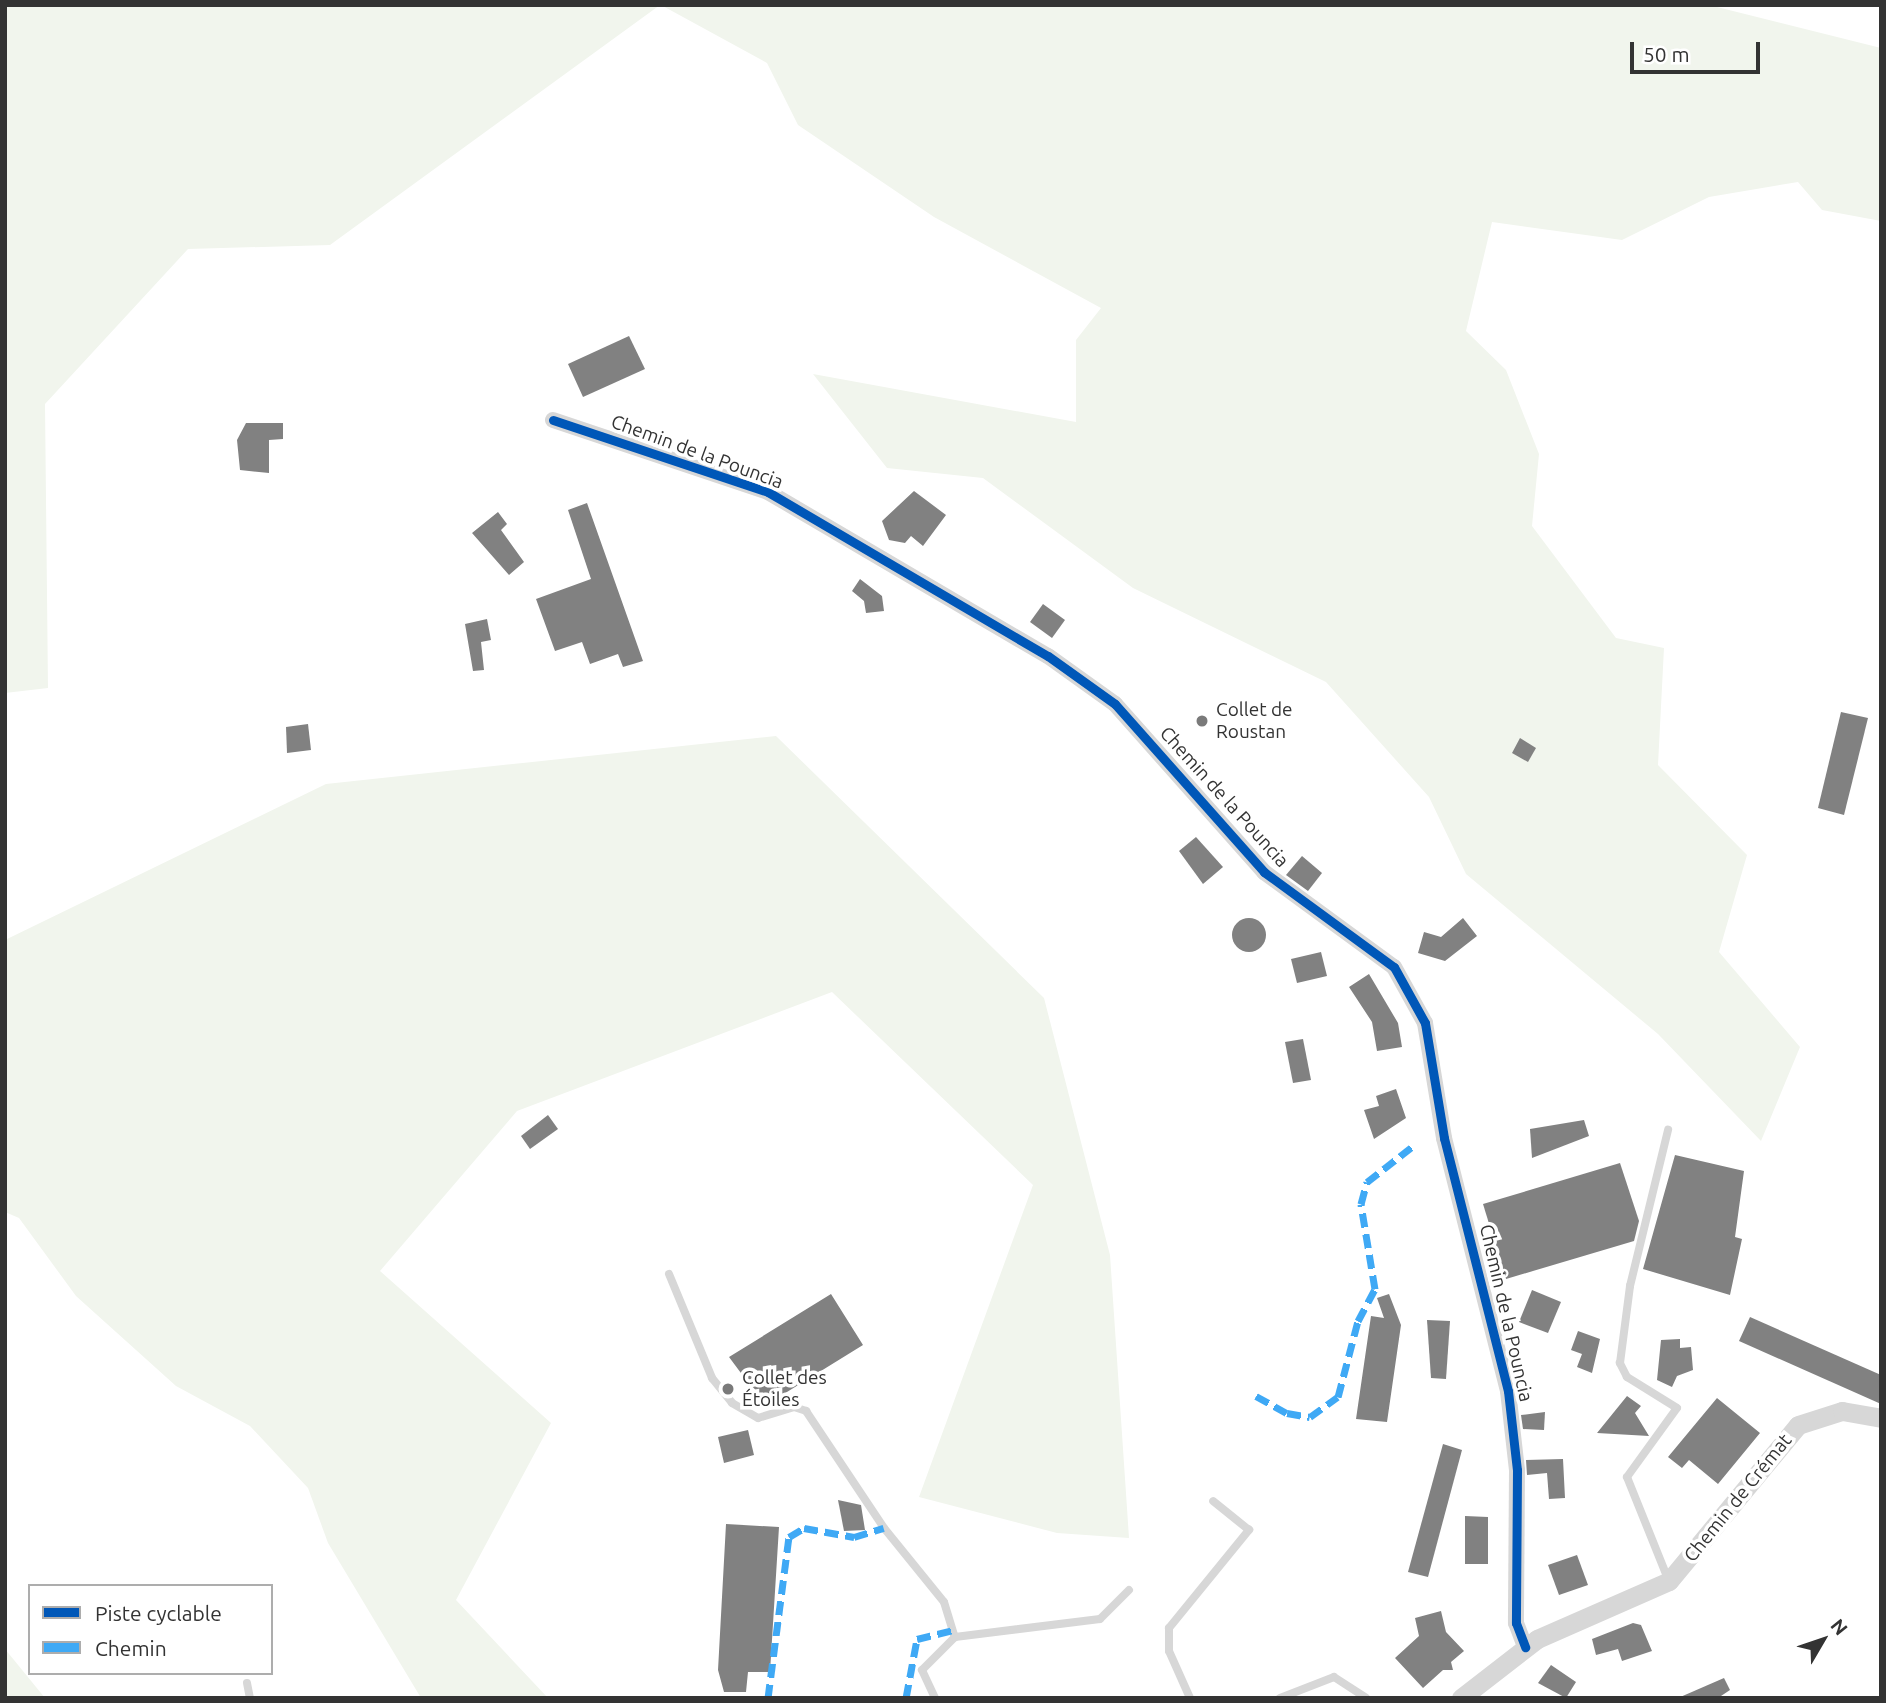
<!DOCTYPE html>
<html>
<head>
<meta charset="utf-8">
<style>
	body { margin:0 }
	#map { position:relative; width:1886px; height:1703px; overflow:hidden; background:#fff; font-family:Ubuntu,sans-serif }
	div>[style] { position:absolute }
	.green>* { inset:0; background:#f1f5ed }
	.building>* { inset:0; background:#818181 }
	.round { border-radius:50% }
	.service>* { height:8px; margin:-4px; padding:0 4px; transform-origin:4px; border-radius:4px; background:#d7d7d7 }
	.minor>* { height:16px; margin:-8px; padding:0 8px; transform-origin:8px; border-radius:8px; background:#d7d7d7 }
	.tertiary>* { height:19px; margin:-9.5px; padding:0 9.5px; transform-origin:9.5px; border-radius:9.5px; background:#d7d7d7 }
	.quiet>* { height:7px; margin-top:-3.5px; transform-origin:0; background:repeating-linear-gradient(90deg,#3fa9f5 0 14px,transparent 0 21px) }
	.cycleway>* { height:9px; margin:-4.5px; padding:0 4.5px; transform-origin:4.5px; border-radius:4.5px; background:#0057b8 }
	.dots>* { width:19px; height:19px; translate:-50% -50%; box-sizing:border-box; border:4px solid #fff; border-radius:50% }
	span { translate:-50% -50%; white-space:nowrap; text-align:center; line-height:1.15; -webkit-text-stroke:7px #fff; paint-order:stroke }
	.street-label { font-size:19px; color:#333 }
	.poi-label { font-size:19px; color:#333 }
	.left { translate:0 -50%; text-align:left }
	.frame { position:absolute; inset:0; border:7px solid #333; pointer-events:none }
	.legend { position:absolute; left:28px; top:1584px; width:245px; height:91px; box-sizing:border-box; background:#fff; border:2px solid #adadad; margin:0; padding:9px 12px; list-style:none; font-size:21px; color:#333 }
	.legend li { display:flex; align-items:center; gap:14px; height:35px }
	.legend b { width:35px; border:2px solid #adadad }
	.north { position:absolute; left:1788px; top:1605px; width:70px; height:70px; -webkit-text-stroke:5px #fff; paint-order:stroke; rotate:51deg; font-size:19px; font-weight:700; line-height:28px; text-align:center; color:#333 }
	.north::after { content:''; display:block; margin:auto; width:24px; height:32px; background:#333; clip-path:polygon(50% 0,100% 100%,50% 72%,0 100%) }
	.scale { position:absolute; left:1630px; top:42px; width:130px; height:32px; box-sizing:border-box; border:4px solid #333; border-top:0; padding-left:9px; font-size:21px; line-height:24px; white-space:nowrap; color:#333; -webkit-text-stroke:5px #fff; paint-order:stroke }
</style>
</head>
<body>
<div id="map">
	<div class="green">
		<i style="clip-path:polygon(5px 5px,660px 5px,330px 245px,188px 249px,45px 404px,48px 688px,5px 693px)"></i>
		<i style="clip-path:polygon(661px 5px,1709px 5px,1881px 48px,1881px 221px,1822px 210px,1798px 182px,1709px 197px,1622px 240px,1492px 222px,1466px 331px,1506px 370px,1539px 454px,1532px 526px,1616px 638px,1664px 648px,1658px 765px,1747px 855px,1719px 952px,1800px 1047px,1761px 1141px,1658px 1034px,1466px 874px,1429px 797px,1326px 682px,1133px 588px,983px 478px,887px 468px,813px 374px,1076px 422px,1076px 340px,1101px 308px,934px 217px,798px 125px,767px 63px)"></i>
		<i style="clip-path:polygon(776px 736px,1044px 998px,1110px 1255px,1129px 1538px,1057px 1533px,919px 1497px,1033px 1185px,832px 992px,517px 1111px,380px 1271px,551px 1423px,456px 1600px,548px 1698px,421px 1698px,328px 1543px,308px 1488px,250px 1426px,176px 1386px,76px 1296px,19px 1218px,5px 1212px,5px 940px,326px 784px)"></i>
		<i style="clip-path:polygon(5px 1649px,45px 1698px,5px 1698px)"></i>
	</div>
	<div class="building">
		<i style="clip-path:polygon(629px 336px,645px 369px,583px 397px,568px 364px)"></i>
		<i style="clip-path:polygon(246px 423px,283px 423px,283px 439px,269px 440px,269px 473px,240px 470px,237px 440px)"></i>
		<i style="clip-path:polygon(914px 491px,946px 515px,923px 546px,911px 536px,905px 543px,889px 540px,882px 521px)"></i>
		<i style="clip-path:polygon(587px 503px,643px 661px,623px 667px,618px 654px,590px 664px,582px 642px,555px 651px,536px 599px,591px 579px,568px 510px)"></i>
		<i style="clip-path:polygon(498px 512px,507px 524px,501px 530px,524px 562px,509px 575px,472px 533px)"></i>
		<i style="clip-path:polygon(860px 579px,882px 596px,884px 611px,866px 613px,864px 601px,852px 591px)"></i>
		<i style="clip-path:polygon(1043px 604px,1065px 620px,1052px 638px,1030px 622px)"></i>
		<i style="clip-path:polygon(487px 619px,491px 640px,481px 642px,484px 670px,473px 671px,465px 624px)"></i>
		<i style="clip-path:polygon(1841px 712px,1868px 718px,1844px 815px,1818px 808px)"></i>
		<i style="clip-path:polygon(308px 724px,311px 750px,287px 753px,286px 727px)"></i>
		<i style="clip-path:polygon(1520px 738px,1536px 748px,1528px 762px,1512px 753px)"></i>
		<i style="clip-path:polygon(1196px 837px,1223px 867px,1203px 884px,1179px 851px)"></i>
		<i style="clip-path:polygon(1302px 856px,1322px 873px,1308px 891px,1286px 875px)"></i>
		<i style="clip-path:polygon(1463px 918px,1477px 936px,1445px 961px,1418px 953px,1424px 932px,1441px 937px)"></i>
		<i class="round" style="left:1232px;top:918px;width:34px;height:34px"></i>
		<i style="clip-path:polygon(1321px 952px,1327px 976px,1297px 983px,1291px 959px)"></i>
		<i style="clip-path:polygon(1369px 974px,1398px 1023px,1402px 1047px,1377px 1051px,1372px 1022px,1349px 987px)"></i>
		<i style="clip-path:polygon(1303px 1039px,1311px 1080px,1293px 1083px,1285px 1042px)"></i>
		<i style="clip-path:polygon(1396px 1089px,1406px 1118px,1374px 1139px,1364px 1110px,1379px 1106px,1376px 1096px)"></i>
		<i style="clip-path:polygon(548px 1115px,558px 1129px,530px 1149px,521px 1136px)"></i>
		<i style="clip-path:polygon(1584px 1120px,1589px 1136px,1532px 1158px,1530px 1129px)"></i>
		<i style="clip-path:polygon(1675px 1155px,1744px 1171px,1735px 1237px,1742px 1239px,1730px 1295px,1643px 1269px)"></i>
		<i style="clip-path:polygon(1620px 1163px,1639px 1221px,1634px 1241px,1506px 1279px,1483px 1204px)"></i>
		<i style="clip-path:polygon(1532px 1290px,1561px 1302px,1548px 1333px,1519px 1322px)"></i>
		<i style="clip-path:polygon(831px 1294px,863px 1345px,774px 1400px,771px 1394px,761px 1400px,729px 1357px)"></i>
		<i style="clip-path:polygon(1389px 1294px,1401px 1325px,1387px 1422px,1356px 1419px,1371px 1316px,1384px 1318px,1377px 1298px)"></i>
		<i style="clip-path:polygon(1750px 1317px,1881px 1375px,1881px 1404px,1739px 1341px)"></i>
		<i style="clip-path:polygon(1427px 1320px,1450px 1321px,1446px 1379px,1431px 1378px)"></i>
		<i style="clip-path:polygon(1578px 1331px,1600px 1339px,1592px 1373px,1577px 1367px,1582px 1354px,1571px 1350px)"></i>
		<i style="clip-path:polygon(1680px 1339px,1680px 1348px,1691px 1347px,1693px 1370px,1677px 1376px,1672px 1387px,1657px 1380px,1661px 1340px)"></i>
		<i style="clip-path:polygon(1627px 1396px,1641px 1406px,1635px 1413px,1649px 1436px,1597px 1433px)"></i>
		<i style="clip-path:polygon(1717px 1398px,1760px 1433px,1718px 1484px,1689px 1460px,1682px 1468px,1668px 1457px)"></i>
		<i style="clip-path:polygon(1545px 1412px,1544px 1430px,1523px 1429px,1521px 1415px)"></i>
		<i style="clip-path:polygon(748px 1430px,754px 1455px,724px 1463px,718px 1437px)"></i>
		<i style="clip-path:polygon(1443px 1444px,1462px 1450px,1428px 1577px,1408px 1572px)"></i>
		<i style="clip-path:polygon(1563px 1459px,1565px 1498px,1549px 1499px,1547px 1473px,1527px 1475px,1526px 1460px)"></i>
		<i style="clip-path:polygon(838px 1500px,861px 1505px,865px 1530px,844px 1531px)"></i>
		<i style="clip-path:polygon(1465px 1516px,1488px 1517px,1488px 1564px,1465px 1564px)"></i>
		<i style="clip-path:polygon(726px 1524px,779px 1527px,770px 1672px,748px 1672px,746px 1692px,724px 1692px,718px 1670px)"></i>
		<i style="clip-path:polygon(1577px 1555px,1588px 1585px,1559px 1595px,1548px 1565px)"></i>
		<i style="clip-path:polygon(1441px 1611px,1446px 1632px,1464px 1651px,1451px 1662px,1453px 1670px,1443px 1670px,1423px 1688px,1395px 1658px,1419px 1636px,1415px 1618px)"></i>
		<i style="clip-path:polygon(1633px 1623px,1641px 1625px,1652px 1651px,1622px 1661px,1618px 1649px,1596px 1655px,1592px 1639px)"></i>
		<i style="clip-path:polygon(1551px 1665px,1576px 1682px,1566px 1698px,1538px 1683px)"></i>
		<i style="clip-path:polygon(1724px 1678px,1730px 1690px,1718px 1698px,1678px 1698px)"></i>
	</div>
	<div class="service">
		<i style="left:669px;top:1274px;width:113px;rotate:67.5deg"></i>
		<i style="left:712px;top:1378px;width:32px;rotate:51deg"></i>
		<i style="left:732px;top:1403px;width:30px;rotate:30deg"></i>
		<i style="left:758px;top:1418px;width:38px;rotate:-17deg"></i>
		<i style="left:794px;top:1407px;width:13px;rotate:18deg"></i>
		<i style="left:806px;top:1411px;width:141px;rotate:56.3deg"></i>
		<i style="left:884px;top:1528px;width:95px;rotate:51deg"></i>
		<i style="left:944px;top:1602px;width:37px;rotate:73deg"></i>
		<i style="left:1668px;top:1579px;width:110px;rotate:-111.9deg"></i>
		<i style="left:1627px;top:1477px;width:85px;rotate:-54.1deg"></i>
		<i style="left:1677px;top:1408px;width:59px;rotate:-148.2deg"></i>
		<i style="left:1627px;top:1377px;width:16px;rotate:-117deg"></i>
		<i style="left:1620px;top:1363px;width:78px;rotate:-82.6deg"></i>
		<i style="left:1630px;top:1286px;width:161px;rotate:-76.3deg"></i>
		<i style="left:247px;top:1683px;width:15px;rotate:79deg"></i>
		<i style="left:935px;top:1698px;width:31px;rotate:-115deg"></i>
		<i style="left:922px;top:1670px;width:47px;rotate:-45deg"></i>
		<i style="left:955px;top:1637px;width:146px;rotate:-7.1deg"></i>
		<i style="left:1100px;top:1619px;width:41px;rotate:-45deg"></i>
		<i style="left:1190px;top:1698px;width:51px;rotate:-114.1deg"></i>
		<i style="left:1169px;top:1651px;width:23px;rotate:-90deg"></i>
		<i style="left:1169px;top:1628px;width:127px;rotate:-50.8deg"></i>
		<i style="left:1249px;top:1530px;width:46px;rotate:-141.1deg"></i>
		<i style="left:1280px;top:1698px;width:58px;rotate:-21.3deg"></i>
		<i style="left:1334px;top:1677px;width:38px;rotate:33deg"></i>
	</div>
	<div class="minor">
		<i style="left:553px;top:420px;width:227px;rotate:18.5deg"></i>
		<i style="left:768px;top:492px;width:324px;rotate:30.4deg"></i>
		<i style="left:1048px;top:656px;width:82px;rotate:35.6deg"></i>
		<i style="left:1115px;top:704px;width:225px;rotate:48.4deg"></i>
		<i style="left:1264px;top:872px;width:161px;rotate:36.2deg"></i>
		<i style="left:1394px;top:967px;width:64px;rotate:61deg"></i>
		<i style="left:1425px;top:1023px;width:117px;rotate:80.6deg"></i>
		<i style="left:1444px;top:1138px;width:261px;rotate:75.8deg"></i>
		<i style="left:1508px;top:1391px;width:80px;rotate:83.5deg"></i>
		<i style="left:1517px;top:1470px;width:153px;rotate:90.4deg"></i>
		<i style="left:1516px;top:1623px;width:26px;rotate:69deg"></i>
	</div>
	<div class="tertiary">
		<i style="left:1461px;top:1698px;width:96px;rotate:-37.8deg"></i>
		<i style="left:1537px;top:1639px;width:144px;rotate:-23.7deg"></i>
		<i style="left:1669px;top:1581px;width:202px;rotate:-50.4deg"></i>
		<i style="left:1798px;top:1425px;width:46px;rotate:-17.7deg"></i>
		<i style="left:1842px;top:1411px;width:40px;rotate:10deg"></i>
	</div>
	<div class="quiet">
		<i style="left:1256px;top:1396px;width:35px;rotate:29deg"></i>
		<i style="left:1287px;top:1413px;width:23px;rotate:10deg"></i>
		<i style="left:1310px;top:1417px;width:34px;rotate:-36deg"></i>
		<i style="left:1338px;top:1397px;width:79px;rotate:-75.3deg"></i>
		<i style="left:1358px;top:1321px;width:36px;rotate:-62deg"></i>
		<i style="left:1375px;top:1289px;width:86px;rotate:-99.4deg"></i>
		<i style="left:1361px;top:1204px;width:23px;rotate:-75deg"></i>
		<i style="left:1367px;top:1182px;width:58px;rotate:-38deg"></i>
		<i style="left:768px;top:1698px;width:162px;rotate:-82.6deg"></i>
		<i style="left:789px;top:1537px;width:17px;rotate:-31deg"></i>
		<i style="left:804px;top:1528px;width:51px;rotate:10.2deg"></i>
		<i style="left:854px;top:1537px;width:31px;rotate:-17deg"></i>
		<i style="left:906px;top:1698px;width:60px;rotate:-79.4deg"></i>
		<i style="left:917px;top:1639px;width:38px;rotate:-14deg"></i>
	</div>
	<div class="cycleway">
		<i style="left:553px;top:420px;width:227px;rotate:18.5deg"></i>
		<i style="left:768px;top:492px;width:324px;rotate:30.4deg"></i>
		<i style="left:1048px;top:656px;width:82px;rotate:35.6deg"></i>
		<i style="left:1115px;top:704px;width:225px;rotate:48.4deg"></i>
		<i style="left:1264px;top:872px;width:161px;rotate:36.2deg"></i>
		<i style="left:1394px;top:967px;width:64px;rotate:61deg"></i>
		<i style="left:1425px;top:1023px;width:117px;rotate:80.6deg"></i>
		<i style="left:1444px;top:1138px;width:261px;rotate:75.8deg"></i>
		<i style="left:1508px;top:1391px;width:80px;rotate:83.5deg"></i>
		<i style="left:1517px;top:1470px;width:153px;rotate:90.4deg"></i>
		<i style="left:1516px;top:1623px;width:26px;rotate:69deg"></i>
	</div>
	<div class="dots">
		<i style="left:1202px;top:721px;background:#7a7a7a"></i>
		<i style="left:728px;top:1389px;background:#7a7a7a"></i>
	</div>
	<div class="street-label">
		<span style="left:697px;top:452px;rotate:20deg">Chemin de la Pouncia</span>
		<span style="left:1224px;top:797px;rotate:48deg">Chemin de la Pouncia</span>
		<span style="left:1506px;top:1313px;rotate:77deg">Chemin de la Pouncia</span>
		<span style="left:1738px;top:1498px;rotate:-51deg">Chemin de Crémat</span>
	</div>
	<div class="poi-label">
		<span class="left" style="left:1216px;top:721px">Collet de<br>Roustan</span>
		<span class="left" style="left:742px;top:1389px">Collet des<br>Étoiles</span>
	</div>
	<div class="frame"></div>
	<ul class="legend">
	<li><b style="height:9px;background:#0057b8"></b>Piste cyclable</li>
	<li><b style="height:9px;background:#3fa9f5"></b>Chemin</li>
	</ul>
	<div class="north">N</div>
	<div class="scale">50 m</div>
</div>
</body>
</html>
